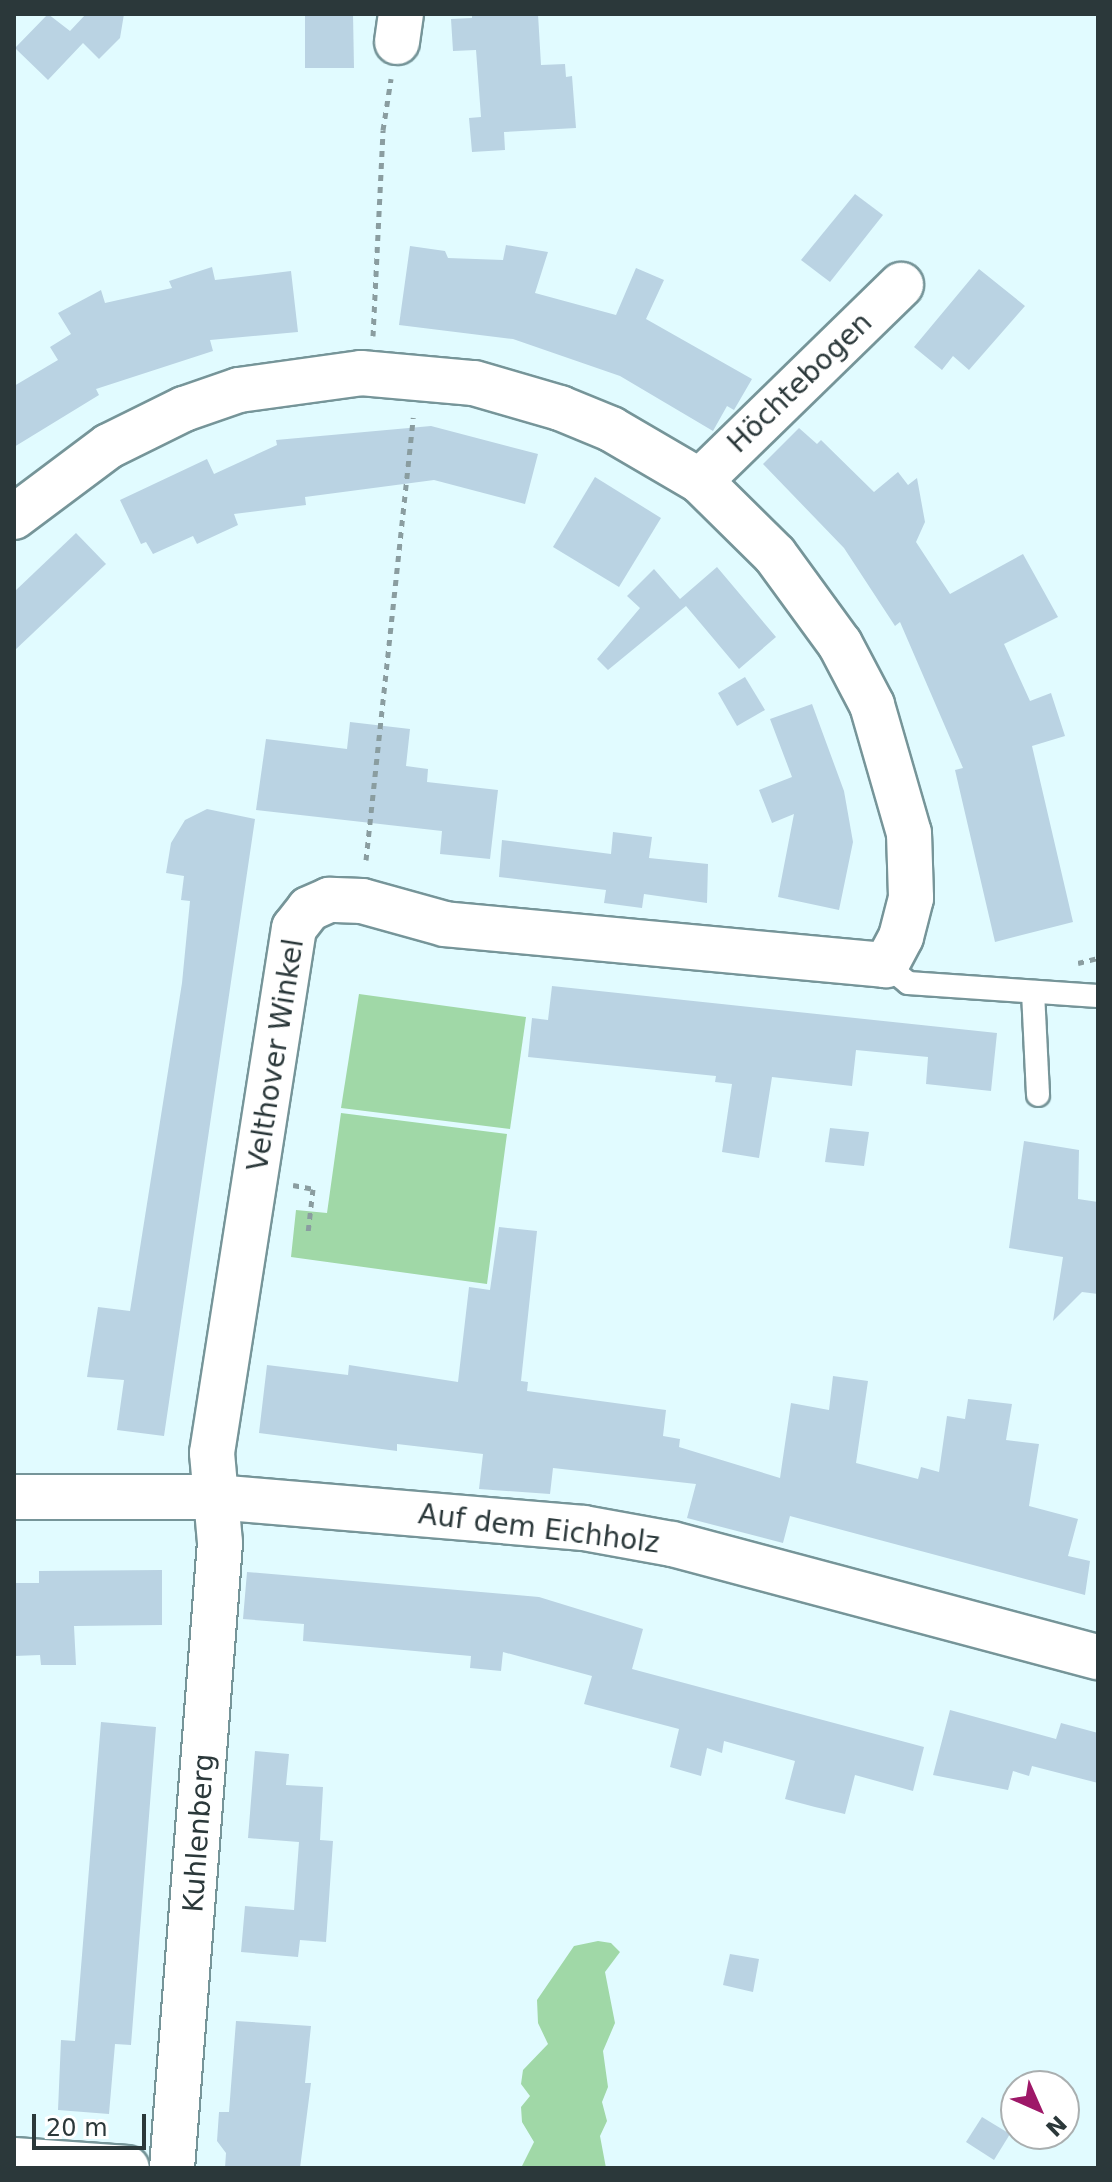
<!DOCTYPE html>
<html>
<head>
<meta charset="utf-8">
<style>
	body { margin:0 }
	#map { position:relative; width:1112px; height:2182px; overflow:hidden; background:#e1fbff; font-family:"DejaVu Sans",sans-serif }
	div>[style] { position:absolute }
	.green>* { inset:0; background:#a0d8a7 }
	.building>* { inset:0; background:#bad3e3 }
	.path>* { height:5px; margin-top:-2.5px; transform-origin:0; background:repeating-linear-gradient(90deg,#8a9da0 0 6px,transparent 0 12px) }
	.roads { filter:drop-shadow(2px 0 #769599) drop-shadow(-2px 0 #769599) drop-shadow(0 2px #769599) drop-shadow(0 -2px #769599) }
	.service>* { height:22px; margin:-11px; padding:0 11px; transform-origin:11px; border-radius:11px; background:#fff }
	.minor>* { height:44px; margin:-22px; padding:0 22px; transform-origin:22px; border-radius:22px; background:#fff }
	span { translate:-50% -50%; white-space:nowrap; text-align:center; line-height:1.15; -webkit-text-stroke:8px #fff; paint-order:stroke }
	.street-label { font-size:28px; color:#2b383a }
	.frame { position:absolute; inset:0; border:16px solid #2b383a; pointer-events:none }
	.north { position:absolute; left:1000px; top:2070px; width:80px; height:80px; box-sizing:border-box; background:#fff; border:2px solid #aaafb0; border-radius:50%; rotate:135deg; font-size:22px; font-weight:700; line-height:32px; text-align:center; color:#2b383a }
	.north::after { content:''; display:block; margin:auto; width:28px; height:36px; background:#9e1868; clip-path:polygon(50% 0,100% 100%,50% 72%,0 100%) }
	.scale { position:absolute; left:32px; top:2114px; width:114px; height:36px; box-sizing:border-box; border:4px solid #2b383a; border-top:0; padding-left:10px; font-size:24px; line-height:28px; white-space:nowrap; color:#2b383a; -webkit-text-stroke:6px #fff; paint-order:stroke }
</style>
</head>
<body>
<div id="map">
	<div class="green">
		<i style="clip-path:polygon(359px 994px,526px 1017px,510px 1129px,341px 1108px)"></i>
		<i style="clip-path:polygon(341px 1113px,507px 1134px,487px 1284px,291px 1257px,296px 1210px,327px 1213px)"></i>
		<i style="clip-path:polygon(598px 1941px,611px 1943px,620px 1952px,605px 1972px,615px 2023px,603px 2051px,608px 2087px,602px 2102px,607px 2121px,600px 2136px,606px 2168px,521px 2168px,534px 2142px,522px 2122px,521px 2107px,530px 2096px,521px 2084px,523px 2070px,548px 2044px,538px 2023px,537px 2000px,574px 1946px)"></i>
	</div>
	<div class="building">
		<i style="clip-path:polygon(48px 14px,70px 31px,86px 14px,124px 14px,120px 38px,99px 59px,83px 43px,48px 80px,15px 48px)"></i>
		<i style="clip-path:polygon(305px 14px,353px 14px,354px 68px,305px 68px)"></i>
		<i style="clip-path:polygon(472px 14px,538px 14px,541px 65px,565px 64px,566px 77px,572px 76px,576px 128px,504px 132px,505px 150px,472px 152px,469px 118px,481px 117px,476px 50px,453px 51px,451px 19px,472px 18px)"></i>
		<i style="clip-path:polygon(855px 194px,883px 215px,830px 282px,801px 260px)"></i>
		<i style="clip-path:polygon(506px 245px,548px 252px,535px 293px,616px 315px,636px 268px,664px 280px,646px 319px,752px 379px,734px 410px,727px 406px,713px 431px,620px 376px,513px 339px,399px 325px,410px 246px,445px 251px,448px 258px,503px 260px)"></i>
		<i style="clip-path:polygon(212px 267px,215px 280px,291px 271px,298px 332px,210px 340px,213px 351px,96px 389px,99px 395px,14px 447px,14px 386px,58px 360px,50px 347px,71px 334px,58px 313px,101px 290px,105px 303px,172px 288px,169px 281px)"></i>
		<i style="clip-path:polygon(979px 269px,1025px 306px,969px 370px,953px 356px,942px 370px,914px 347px)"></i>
		<i style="clip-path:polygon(431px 426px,538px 454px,525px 504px,434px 480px,305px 497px,306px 505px,234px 514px,238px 525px,197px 544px,193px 536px,153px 554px,146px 542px,141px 544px,120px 500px,207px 459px,214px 474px,277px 445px,276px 440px)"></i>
		<i style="clip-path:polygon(799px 428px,817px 444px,821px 440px,874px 492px,898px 472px,908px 485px,917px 478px,925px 522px,916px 542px,950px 594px,1023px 554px,1058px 617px,1004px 644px,1030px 701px,1051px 693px,1065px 736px,1032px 746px,1073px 922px,995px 942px,955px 770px,963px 768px,900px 622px,895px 626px,844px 548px,763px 464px)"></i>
		<i style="clip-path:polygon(595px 477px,661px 518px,619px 587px,553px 547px)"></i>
		<i style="clip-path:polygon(76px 533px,106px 564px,14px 651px,14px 592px)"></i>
		<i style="clip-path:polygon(717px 567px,776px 637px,739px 669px,686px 606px,608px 670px,597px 659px,640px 608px,627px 596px,654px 569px,680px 599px)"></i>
		<i style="clip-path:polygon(745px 677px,765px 710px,737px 726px,718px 693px)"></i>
		<i style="clip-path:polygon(812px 704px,844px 791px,853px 842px,839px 910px,778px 897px,794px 814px,772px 823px,759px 790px,792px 777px,770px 719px)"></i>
		<i style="clip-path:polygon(350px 722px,410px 729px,406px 766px,428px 769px,427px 782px,498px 790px,490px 859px,440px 854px,442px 831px,256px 810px,266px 739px,347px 749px)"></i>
		<i style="clip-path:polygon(207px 809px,255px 819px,164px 1436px,117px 1430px,124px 1380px,87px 1377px,98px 1307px,130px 1311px,182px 983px,190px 901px,181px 900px,184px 876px,166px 873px,171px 843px,185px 820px)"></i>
		<i style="clip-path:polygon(613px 832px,652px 837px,649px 858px,708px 864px,707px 903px,644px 894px,642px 908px,604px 903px,606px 890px,499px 877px,502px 840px,611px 854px)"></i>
		<i style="clip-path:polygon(552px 986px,997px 1033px,991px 1091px,926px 1084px,928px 1057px,856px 1050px,852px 1086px,772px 1077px,759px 1158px,722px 1152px,732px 1084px,715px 1082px,716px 1076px,528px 1057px,532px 1018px,548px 1020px)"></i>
		<i style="clip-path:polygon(830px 1128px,869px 1132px,864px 1166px,825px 1162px)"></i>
		<i style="clip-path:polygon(1024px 1141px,1079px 1150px,1078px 1199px,1098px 1202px,1098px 1294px,1082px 1292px,1053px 1321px,1063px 1257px,1009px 1248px)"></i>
		<i style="clip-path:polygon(499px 1227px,537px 1231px,521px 1381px,528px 1382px,527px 1391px,666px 1410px,663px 1436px,680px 1439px,679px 1447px,780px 1478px,791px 1403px,829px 1410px,833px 1376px,868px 1381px,856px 1463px,918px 1479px,921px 1467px,939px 1472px,947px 1416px,965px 1419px,968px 1399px,1012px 1404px,1006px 1440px,1039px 1444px,1029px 1506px,1078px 1519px,1068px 1556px,1090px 1561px,1085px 1595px,790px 1516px,783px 1543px,687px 1518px,696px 1484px,553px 1468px,550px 1494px,479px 1489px,483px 1454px,397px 1444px,397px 1451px,259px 1433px,267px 1365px,348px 1375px,349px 1365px,458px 1382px,469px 1287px,490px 1290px)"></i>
		<i style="clip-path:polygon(162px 1570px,162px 1625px,74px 1626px,76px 1665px,41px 1665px,40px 1655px,14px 1656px,14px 1583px,39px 1583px,39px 1571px)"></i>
		<i style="clip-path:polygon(247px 1572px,539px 1597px,643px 1629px,632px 1669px,924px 1747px,913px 1791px,855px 1775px,845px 1814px,815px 1807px,785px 1799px,795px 1761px,724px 1741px,722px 1753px,707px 1748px,701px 1776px,670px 1767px,679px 1729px,584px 1704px,592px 1676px,503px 1652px,501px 1671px,470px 1668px,471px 1656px,303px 1641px,304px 1624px,243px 1619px)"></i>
		<i style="clip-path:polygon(950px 1710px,1056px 1739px,1061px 1723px,1098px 1733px,1098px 1783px,1032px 1766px,1029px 1776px,1013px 1771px,1008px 1790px,933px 1775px)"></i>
		<i style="clip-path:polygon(101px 1722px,156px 1727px,131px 2045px,115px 2044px,109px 2114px,58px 2110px,61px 2040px,75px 2041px)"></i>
		<i style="clip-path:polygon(255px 1751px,289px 1754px,286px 1785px,323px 1787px,320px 1840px,333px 1841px,326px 1942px,300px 1940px,298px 1957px,241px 1952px,245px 1906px,294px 1910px,299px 1842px,248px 1838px)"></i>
		<i style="clip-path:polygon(730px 1954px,759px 1959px,753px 1992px,723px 1985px)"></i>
		<i style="clip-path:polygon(236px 2021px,311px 2026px,305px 2083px,311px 2083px,300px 2168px,225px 2168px,226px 2153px,217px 2141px,219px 2112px,229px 2112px)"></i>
		<i style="clip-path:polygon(982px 2117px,1010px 2134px,994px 2160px,966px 2142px)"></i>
	</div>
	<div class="path">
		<i style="left:373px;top:336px;width:206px;rotate:-87.2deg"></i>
		<i style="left:383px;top:130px;width:52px;rotate:-81.1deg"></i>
		<i style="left:366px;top:860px;width:445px;rotate:-83.9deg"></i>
		<i style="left:1078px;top:963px;width:21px;rotate:-14deg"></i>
		<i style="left:293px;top:1185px;width:20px;rotate:11deg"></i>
		<i style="left:313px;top:1189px;width:44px;rotate:96.5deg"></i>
	</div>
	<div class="roads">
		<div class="service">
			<i style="left:886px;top:965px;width:28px;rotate:39deg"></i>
			<i style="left:908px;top:983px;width:190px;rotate:3.9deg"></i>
			<i style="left:1033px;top:992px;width:103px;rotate:87.2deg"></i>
		</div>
		<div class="minor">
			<i style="left:397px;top:42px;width:28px;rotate:-82deg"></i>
			<i style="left:700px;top:481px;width:281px;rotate:-44.3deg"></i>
			<i style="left:14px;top:517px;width:119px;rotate:-36.8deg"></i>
			<i style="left:109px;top:446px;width:84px;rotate:-26.3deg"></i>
			<i style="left:184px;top:409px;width:58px;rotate:-19.1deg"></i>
			<i style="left:239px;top:390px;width:123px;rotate:-7.9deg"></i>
			<i style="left:361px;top:373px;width:113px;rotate:5.1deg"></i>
			<i style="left:474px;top:383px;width:90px;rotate:16.2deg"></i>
			<i style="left:560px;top:408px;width:55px;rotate:22.4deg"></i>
			<i style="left:611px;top:429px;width:103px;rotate:30.3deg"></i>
			<i style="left:700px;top:481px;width:105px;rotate:44.6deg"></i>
			<i style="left:775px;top:555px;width:110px;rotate:53.9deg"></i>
			<i style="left:840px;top:644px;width:69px;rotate:62.3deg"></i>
			<i style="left:872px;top:705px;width:133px;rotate:73.9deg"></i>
			<i style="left:909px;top:833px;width:65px;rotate:88.2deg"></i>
			<i style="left:911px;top:898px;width:40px;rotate:104.4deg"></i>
			<i style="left:901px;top:937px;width:32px;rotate:118deg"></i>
			<i style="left:886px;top:965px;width:443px;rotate:-174.7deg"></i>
			<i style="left:445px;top:924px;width:86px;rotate:-164.5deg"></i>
			<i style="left:362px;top:901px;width:33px;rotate:-178deg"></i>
			<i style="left:329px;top:900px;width:22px;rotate:156deg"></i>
			<i style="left:309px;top:909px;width:24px;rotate:128deg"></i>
			<i style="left:294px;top:928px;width:531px;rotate:98.88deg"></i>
			<i style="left:212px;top:1453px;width:90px;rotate:84.9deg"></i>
			<i style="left:220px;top:1543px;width:627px;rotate:94.39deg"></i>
			<i style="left:14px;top:1497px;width:201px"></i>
			<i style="left:215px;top:1497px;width:370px;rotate:4.8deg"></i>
			<i style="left:584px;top:1528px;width:89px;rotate:10.3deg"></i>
			<i style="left:672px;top:1544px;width:441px;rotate:14.9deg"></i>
			<i style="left:14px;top:2160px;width:113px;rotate:4deg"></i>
		</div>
	</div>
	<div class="street-label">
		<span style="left:800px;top:383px;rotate:-44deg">Höchtebogen</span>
		<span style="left:276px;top:1055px;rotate:-81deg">Velthover Winkel</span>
		<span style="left:539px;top:1529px;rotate:7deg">Auf dem Eichholz</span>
		<span style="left:199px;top:1833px;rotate:-86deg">Kuhlenberg</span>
	</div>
	<div class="frame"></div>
	<div class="north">N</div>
	<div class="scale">20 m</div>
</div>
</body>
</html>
